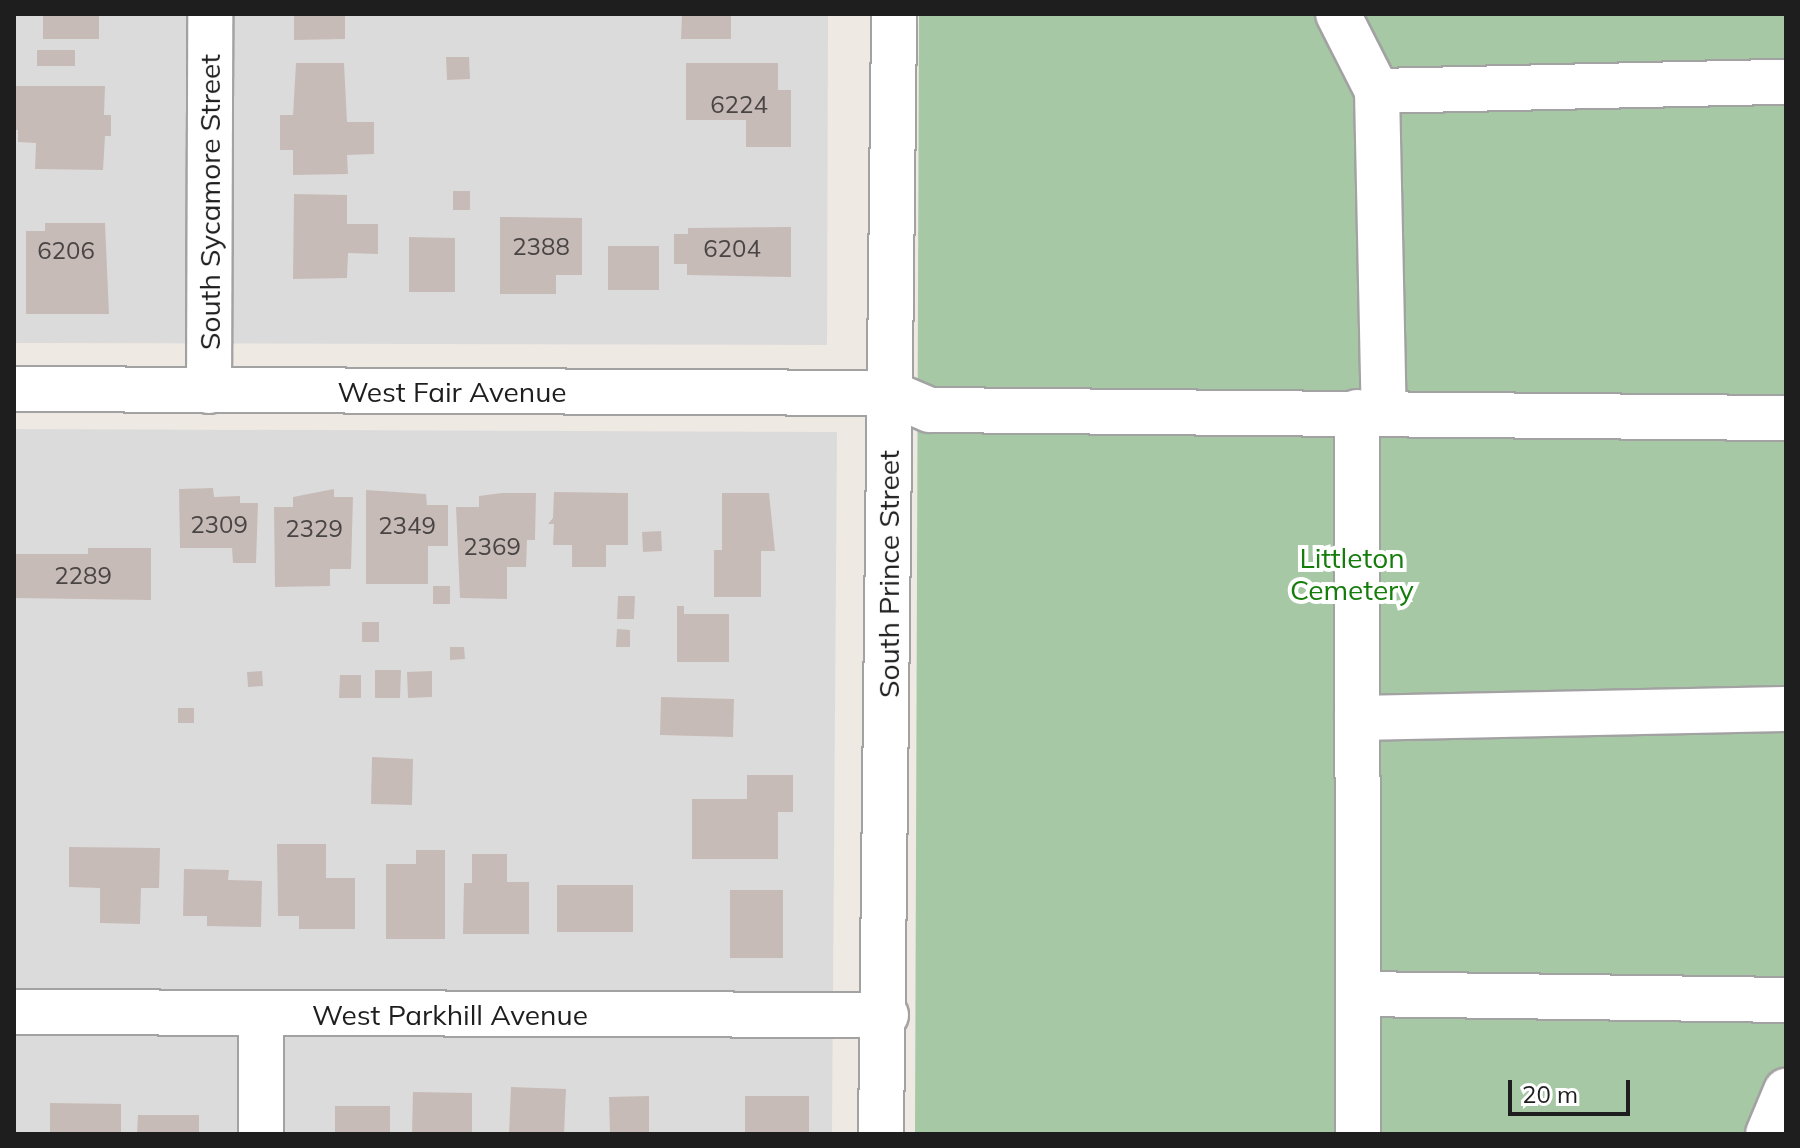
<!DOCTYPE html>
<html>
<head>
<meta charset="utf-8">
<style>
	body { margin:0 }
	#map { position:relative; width:1800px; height:1148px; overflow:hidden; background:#efe9e4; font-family:Mulish,sans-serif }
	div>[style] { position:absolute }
	.residential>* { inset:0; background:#dcdbdb }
	.cemetery>* { inset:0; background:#a6c8a5 }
	.building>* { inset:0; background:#c7bbb7 }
	.roads { filter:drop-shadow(2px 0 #a2a2a2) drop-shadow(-2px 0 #a2a2a2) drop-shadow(0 2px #a2a2a2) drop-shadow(0 -2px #a2a2a2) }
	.minor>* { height:44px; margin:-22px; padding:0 22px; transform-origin:22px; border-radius:22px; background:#fff }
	span { translate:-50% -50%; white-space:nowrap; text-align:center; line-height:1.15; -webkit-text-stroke:8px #fff; paint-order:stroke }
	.number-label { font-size:24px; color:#484544 }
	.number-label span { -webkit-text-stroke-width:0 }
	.street-label { font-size:28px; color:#1e1e1e }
	.park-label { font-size:28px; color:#157d0b }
	.frame { position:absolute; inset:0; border:16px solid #1e1e1e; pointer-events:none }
	.scale { position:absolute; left:1508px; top:1080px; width:122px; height:36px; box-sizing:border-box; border:4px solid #1e1e1e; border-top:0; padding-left:10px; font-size:24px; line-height:28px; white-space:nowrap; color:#1e1e1e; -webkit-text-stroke:6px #fff; paint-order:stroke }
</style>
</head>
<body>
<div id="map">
	<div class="residential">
		<i style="clip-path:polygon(14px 14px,828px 14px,827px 345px,14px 343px)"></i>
		<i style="clip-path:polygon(14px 429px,837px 432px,832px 1134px,14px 1134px)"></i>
	</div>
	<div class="cemetery">
		<i style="clip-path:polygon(919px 14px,1786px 14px,1786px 1134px,915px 1134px)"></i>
	</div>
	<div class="building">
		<i style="clip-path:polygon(43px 14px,99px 14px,99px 39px,43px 39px)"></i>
		<i style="clip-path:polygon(294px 14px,345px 14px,345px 39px,294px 40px)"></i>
		<i style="clip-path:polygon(682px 14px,731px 14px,731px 39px,681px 39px)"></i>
		<i style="clip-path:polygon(37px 50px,75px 50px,75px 66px,37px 66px)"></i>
		<i style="clip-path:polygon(446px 57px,469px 57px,470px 79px,447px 80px)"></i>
		<i style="clip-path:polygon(296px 63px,344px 63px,347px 122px,374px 122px,374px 154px,347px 155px,348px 174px,293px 175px,293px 150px,280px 150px,280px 115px,293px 115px)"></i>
		<i style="clip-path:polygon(686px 63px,778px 63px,778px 90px,791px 90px,791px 147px,746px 147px,746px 120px,686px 120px)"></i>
		<i style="clip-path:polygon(14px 86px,105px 86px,104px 115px,111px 115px,111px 136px,105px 136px,103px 170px,35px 169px,36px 143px,18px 142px,18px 130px,14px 130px)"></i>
		<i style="clip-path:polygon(453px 191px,470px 191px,470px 210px,453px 210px)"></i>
		<i style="clip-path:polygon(294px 194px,347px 195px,347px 224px,378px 224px,378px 254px,348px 253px,347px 278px,293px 279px)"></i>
		<i style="clip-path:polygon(500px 217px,582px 218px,582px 275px,556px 275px,556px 294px,500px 294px)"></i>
		<i style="clip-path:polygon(45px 223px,105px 223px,109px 314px,26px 314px,26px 231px,45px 231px)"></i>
		<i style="clip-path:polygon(791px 227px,791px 277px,687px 275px,687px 264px,674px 264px,674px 234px,688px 234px,688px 228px)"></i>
		<i style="clip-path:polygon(409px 237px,455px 238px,455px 292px,409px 292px)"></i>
		<i style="clip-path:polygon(608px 246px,659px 246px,659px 290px,608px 290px)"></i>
		<i style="clip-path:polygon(213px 488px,214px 497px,240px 496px,240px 503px,258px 503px,256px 563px,233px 563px,232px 548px,180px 548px,179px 489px)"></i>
		<i style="clip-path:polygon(334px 489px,334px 497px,353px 497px,351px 569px,330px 569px,330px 586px,275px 587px,274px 507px,293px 507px,293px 497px)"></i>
		<i style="clip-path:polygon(366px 490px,426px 494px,427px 505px,448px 505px,448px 546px,428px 546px,428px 584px,366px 584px)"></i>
		<i style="clip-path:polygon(554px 492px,628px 493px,628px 545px,606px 545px,606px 567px,572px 567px,572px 545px,553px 545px,554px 524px,548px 524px,553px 518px)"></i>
		<i style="clip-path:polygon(502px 493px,536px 493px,535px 540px,527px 540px,526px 567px,507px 567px,507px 599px,460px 598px,456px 507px,479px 507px,479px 496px)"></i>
		<i style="clip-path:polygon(722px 493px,769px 493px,775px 551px,761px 551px,761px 597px,714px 597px,714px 550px,722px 550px)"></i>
		<i style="clip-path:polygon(661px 531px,662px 551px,643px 552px,642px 532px)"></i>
		<i style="clip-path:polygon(88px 548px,151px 548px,151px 600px,14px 598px,14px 554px,88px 554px)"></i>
		<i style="clip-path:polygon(433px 586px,450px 586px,450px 604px,433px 604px)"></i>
		<i style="clip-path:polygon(618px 596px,635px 596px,634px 619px,617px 619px)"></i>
		<i style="clip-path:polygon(677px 606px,684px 606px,684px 614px,729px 614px,729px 662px,677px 662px)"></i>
		<i style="clip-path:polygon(362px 622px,379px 622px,379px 642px,362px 642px)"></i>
		<i style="clip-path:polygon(617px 629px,630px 630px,630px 647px,616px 647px)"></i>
		<i style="clip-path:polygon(450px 647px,464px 647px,465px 659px,450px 660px)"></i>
		<i style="clip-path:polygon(375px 670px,401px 670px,400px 698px,375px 698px)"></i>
		<i style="clip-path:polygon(262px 671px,263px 686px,248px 687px,247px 672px)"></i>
		<i style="clip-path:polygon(432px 671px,432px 697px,408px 698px,407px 672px)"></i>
		<i style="clip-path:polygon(340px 675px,361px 675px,361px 698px,339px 698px)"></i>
		<i style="clip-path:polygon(661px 697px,734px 699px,733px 737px,660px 735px)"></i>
		<i style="clip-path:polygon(178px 708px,194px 708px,194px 723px,178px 723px)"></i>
		<i style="clip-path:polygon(372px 757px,413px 759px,412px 805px,371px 804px)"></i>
		<i style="clip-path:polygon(747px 775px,793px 775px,793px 812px,778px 812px,778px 859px,692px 859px,692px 799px,747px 799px)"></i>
		<i style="clip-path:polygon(277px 844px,326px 844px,326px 878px,355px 878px,355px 929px,299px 929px,299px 916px,278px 916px)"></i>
		<i style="clip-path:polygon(69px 847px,160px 848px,159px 888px,141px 888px,140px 924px,100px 923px,100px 888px,69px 887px)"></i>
		<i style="clip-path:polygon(416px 850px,445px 850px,445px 939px,386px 939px,386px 864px,416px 864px)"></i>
		<i style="clip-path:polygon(472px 854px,507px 854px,507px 882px,529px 882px,529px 934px,463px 934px,464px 883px,472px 883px)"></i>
		<i style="clip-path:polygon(184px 869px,229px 870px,228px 880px,262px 881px,261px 927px,207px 926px,207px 916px,183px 916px)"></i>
		<i style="clip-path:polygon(557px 885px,633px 885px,633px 932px,557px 932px)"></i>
		<i style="clip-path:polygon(730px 890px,783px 890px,783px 958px,730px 958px)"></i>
		<i style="clip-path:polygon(511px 1087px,566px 1089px,564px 1134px,509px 1134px)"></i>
		<i style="clip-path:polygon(413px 1092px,472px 1093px,472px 1134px,412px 1134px)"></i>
		<i style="clip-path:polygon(649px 1096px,649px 1134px,610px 1134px,609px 1097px)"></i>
		<i style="clip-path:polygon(745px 1096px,809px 1096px,809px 1134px,745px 1134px)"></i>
		<i style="clip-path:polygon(50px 1103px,121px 1104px,121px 1134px,50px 1134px)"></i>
		<i style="clip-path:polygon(335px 1106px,390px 1106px,390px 1134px,335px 1134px)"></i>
		<i style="clip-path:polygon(138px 1115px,199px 1115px,199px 1134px,137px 1134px)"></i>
	</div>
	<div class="roads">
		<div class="minor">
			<i style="left:1338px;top:14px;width:86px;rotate:63.1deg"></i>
			<i style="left:1377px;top:91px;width:321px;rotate:88.8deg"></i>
			<i style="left:1377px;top:91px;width:409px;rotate:-1.3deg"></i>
			<i style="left:14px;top:389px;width:876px;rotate:0.26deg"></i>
			<i style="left:890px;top:393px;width:43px;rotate:23deg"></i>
			<i style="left:930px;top:410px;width:856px;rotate:0.54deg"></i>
			<i style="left:209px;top:391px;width:377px;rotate:-89.8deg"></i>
			<i style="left:1357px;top:412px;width:722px;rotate:89.92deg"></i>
			<i style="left:1357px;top:718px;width:429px;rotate:-1.2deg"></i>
			<i style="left:1359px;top:994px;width:427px;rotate:0.8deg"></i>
			<i style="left:14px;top:1012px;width:872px;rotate:0.2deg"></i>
			<i style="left:261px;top:1015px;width:119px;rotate:90deg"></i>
			<i style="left:881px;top:1134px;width:1120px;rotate:-89.33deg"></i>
			<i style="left:1768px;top:1134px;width:47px;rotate:-67.3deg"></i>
		</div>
	</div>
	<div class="number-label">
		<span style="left:739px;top:105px">6224</span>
		<span style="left:541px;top:247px">2388</span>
		<span style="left:732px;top:249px">6204</span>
		<span style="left:66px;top:251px">6206</span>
		<span style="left:219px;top:525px">2309</span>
		<span style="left:407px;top:526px">2349</span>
		<span style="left:314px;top:529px">2329</span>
		<span style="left:492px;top:547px">2369</span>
		<span style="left:83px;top:576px">2289</span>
	</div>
	<div class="street-label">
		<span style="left:210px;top:202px;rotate:-90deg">South Sycamore Street</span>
		<span style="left:452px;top:392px">West Fair Avenue</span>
		<span style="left:889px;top:574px;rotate:-90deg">South Prince Street</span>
		<span style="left:450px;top:1015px">West Parkhill Avenue</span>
	</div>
	<div class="park-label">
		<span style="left:1352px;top:574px">Littleton<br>Cemetery</span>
	</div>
	<div class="frame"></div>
	<div class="scale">20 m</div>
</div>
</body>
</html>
